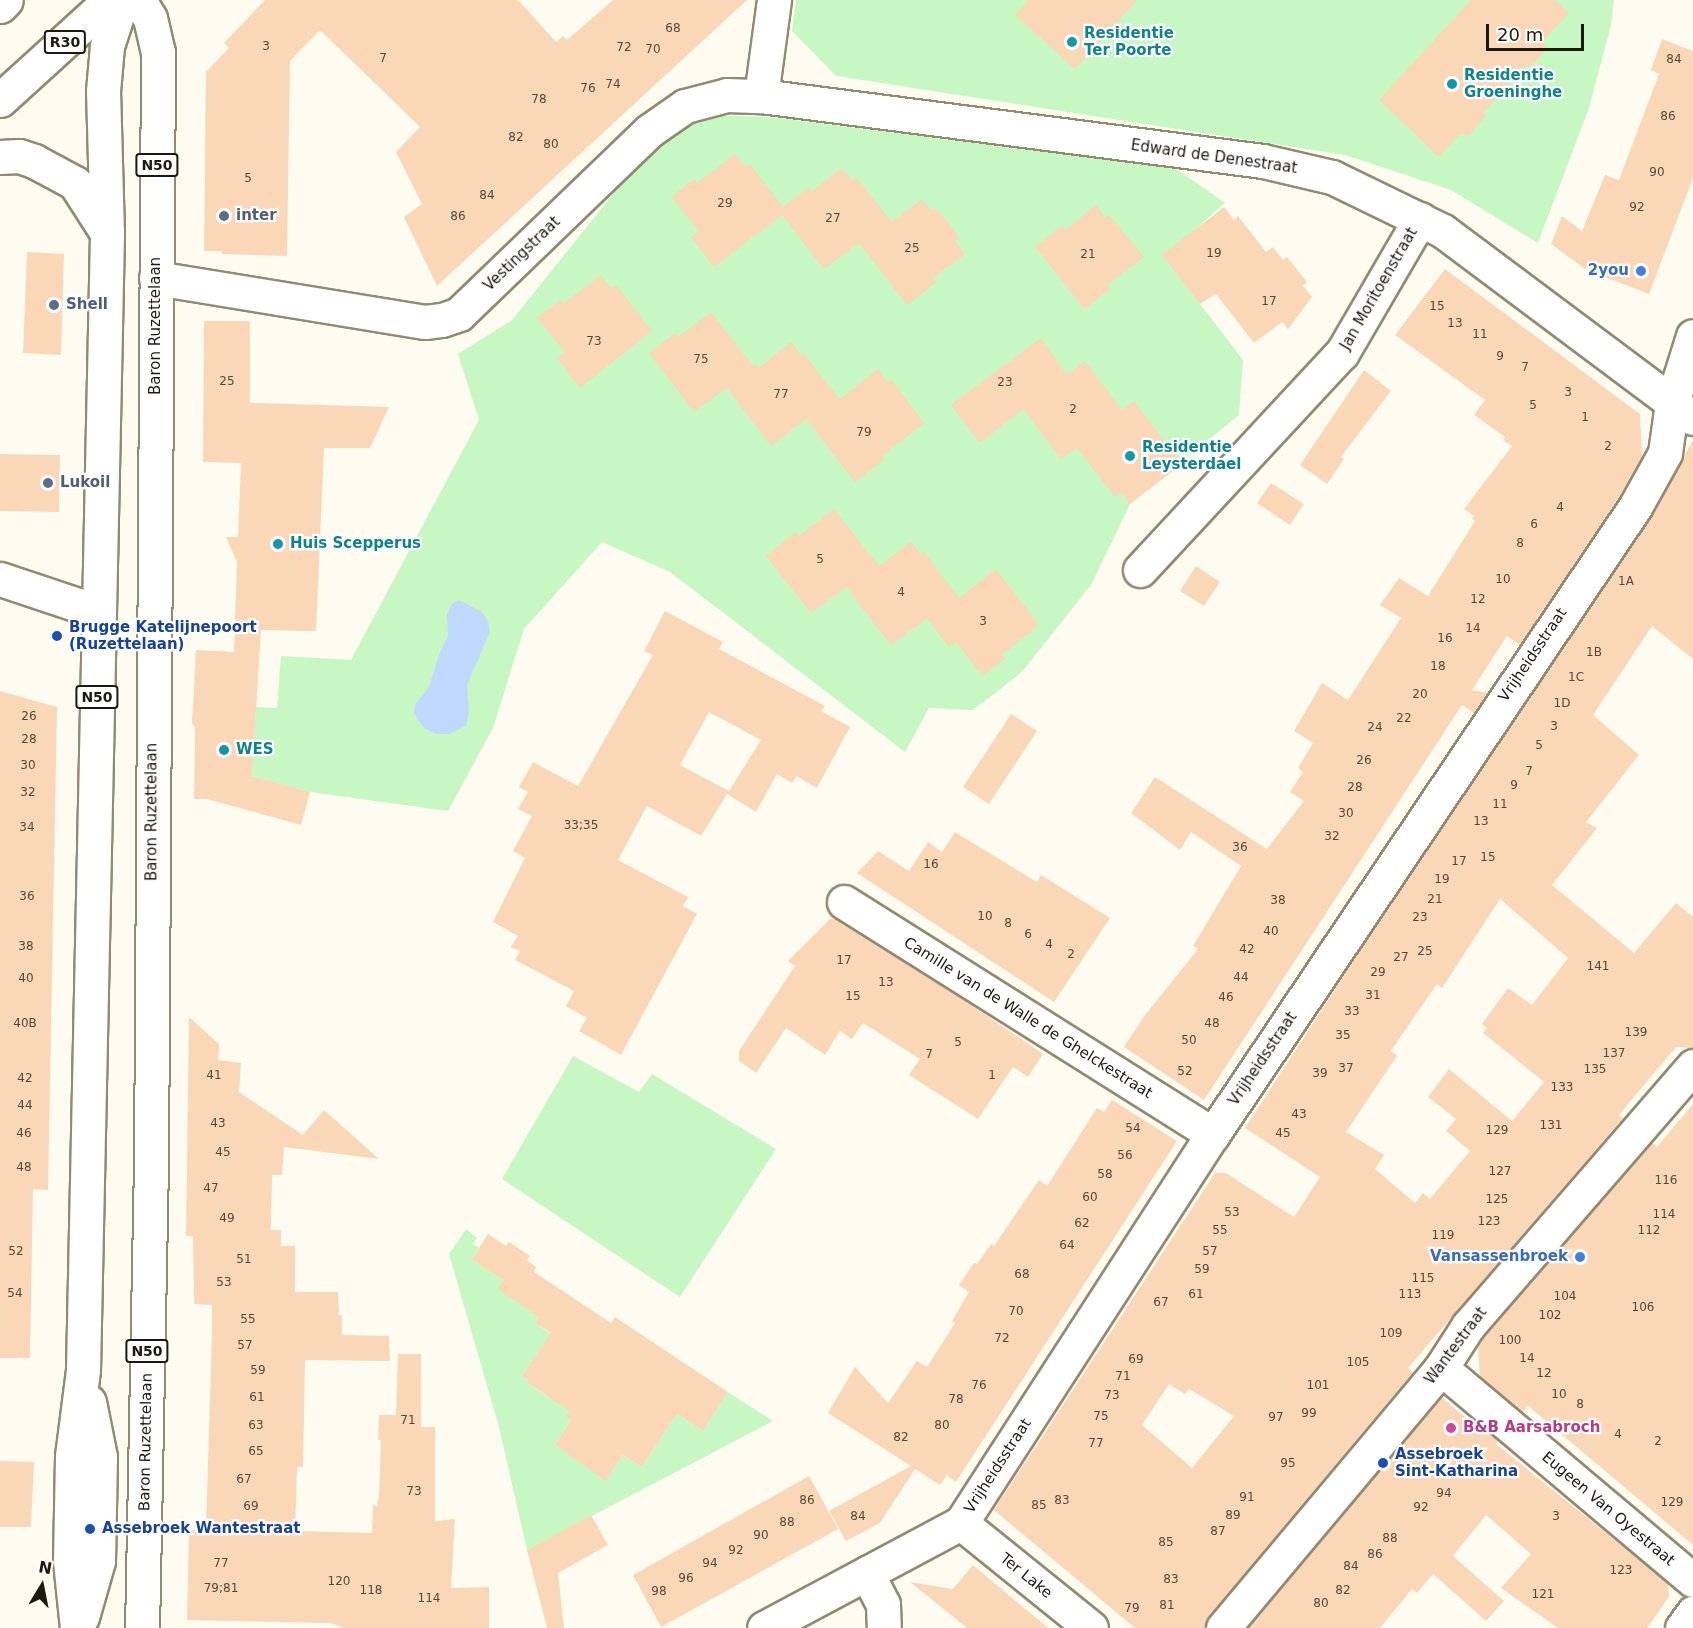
<!DOCTYPE html>
<html>
<head>
<meta charset="utf-8">
<style>
	body { margin:0 }
	#map { position:relative; width:1693px; height:1628px; overflow:hidden; background:#fefbf0; font-family:"DejaVu Sans",sans-serif }
	div>[style] { position:absolute }
	.green>* { inset:0; background:#c7f7c2 }
	.water>* { inset:0; background:#c1d8fe }
	.building>* { inset:0; background:#fad7b6 }
	.roads { filter:drop-shadow(2px 0 #928a71) drop-shadow(-2px 0 #928a71) drop-shadow(0 2px #928a71) drop-shadow(0 -2px #928a71) }
	.minor>* { height:33px; margin:-16.5px; padding:0 16.5px; transform-origin:16.5px; border-radius:16.5px; background:#fff }
	.primary>* { height:33px; margin:-16.5px; padding:0 16.5px; transform-origin:16.5px; border-radius:16.5px; background:#fff }
	.dots>* { width:16px; height:16px; translate:-50% -50%; box-sizing:border-box; border:3px solid #fff; border-radius:50% }
	span { translate:-50% -50%; white-space:nowrap; text-align:center; line-height:1.15; -webkit-text-stroke:4.5px #fff; paint-order:stroke }
	.number-label { font-size:12px; color:#54483a }
	.number-label span { -webkit-text-stroke-width:0 }
	.shield-label span { padding:2px 4px; background:#fff; border:2px solid; border-radius:4px; -webkit-text-stroke-width:0 }
	.shield-label { font-size:14px; color:#1c1910; font-weight:700 }
	.culture-label { font-size:15px; color:#0d838f; font-weight:700 }
	.left { translate:0 -50%; text-align:left }
	.street-label { font-size:15px; color:#1c1910 }
	.service-label { font-size:15px; color:#4e5e75; font-weight:700 }
	.shop-label { font-size:15px; color:#366cbe; font-weight:700 }
	.right { translate:-100% -50%; text-align:right }
	.transit-label { font-size:15px; color:#164399; font-weight:700 }
	.hotel-label { font-size:15px; color:#b23c85; font-weight:700 }
	.north { position:absolute; left:12px; top:1556px; width:60px; height:60px; -webkit-text-stroke:4px #fff; paint-order:stroke; rotate:10deg; font-size:16px; font-weight:700; line-height:24px; text-align:center; color:#1c1910 }
	.north::after { content:''; display:block; margin:auto; width:21px; height:27px; background:#1c1910; clip-path:polygon(50% 0,100% 100%,50% 72%,0 100%) }
	.scale { position:absolute; left:1486px; top:24px; width:98px; height:27px; box-sizing:border-box; border:3px solid #1c1910; border-top:0; padding-left:8px; font-size:18px; line-height:21px; white-space:nowrap; color:#1c1910; -webkit-text-stroke:4px #fff; paint-order:stroke }
</style>
</head>
<body>
<div id="map">
	<div class="green">
		<i style="clip-path:polygon(796px 0,1614px 0,1611px 25px,1589px 108px,1538px 243px,1451px 190px,1345px 155px,836px 76px,792px 31px)"></i>
		<i style="clip-path:polygon(695px 115px,771px 117px,1175px 168px,1225px 203px,1164px 257px,1243px 360px,1239px 415px,1130px 504px,1091px 585px,1021px 673px,973px 710px,929px 708px,905px 752px,670px 572px,602px 542px,524px 629px,493px 728px,448px 811px,310px 792px,252px 776px,256px 707px,277px 708px,281px 656px,351px 660px,479px 420px,458px 354px,512px 320px,634px 168px)"></i>
		<i style="clip-path:polygon(573px 1056px,639px 1092px,652px 1074px,776px 1149px,680px 1297px,502px 1179px)"></i>
		<i style="clip-path:polygon(466px 1229px,477px 1238px,473px 1244px,479px 1248px,472px 1260px,504px 1280px,499px 1289px,539px 1318px,535px 1323px,556px 1337px,536px 1367px,530px 1364px,522px 1376px,528px 1380px,526px 1382px,548px 1397px,573px 1407px,571px 1420px,555px 1445px,607px 1479px,623px 1455px,642px 1467px,677px 1414px,703px 1431px,728px 1392px,773px 1421px,527px 1550px,499px 1427px,449px 1254px)"></i>
	</div>
	<div class="water">
		<i style="clip-path:polygon(459px 600px,482px 612px,488px 621px,490px 632px,467px 685px,469px 711px,466px 726px,449px 734px,437px 734px,425px 729px,418px 720px,414px 713px,415px 705px,429px 687px,440px 652px,448px 636px,447px 615px,452px 604px)"></i>
	</div>
	<div class="building">
		<i style="clip-path:polygon(265px 0,518px 0,556px 42px,563px 36px,567px 40px,613px 0,747px 0,437px 286px,404px 217px,422px 204px,396px 152px,420px 127px,320px 30px,290px 61px,287px 256px,222px 254px,222px 251px,204px 251px,206px 72px,229px 48px,224px 43px)"></i>
		<i style="clip-path:polygon(1029px 0,1137px 0,1075px 69px,1015px 15px)"></i>
		<i style="clip-path:polygon(1471px 0,1555px 0,1569px 13px,1543px 41px,1547px 48px,1530px 68px,1527px 65px,1483px 113px,1486px 116px,1468px 136px,1461px 133px,1439px 157px,1379px 100px)"></i>
		<i style="clip-path:polygon(1662px 39px,1693px 51px,1693px 178px,1649px 294px,1585px 269px,1551px 244px,1562px 216px,1582px 231px,1605px 175px,1619px 180px,1659px 74px,1651px 70px)"></i>
		<i style="clip-path:polygon(735px 154px,745px 167px,750px 164px,783px 207px,809px 187px,811px 192px,842px 168px,852px 180px,856px 177px,892px 222px,922px 199px,932px 211px,936px 208px,960px 238px,955px 241px,965px 254px,933px 278px,937px 282px,907px 305px,859px 243px,824px 269px,782px 215px,714px 267px,691px 237px,699px 231px,671px 197px,694px 179px,697px 183px)"></i>
		<i style="clip-path:polygon(1096px 205px,1105px 218px,1109px 215px,1144px 257px,1107px 285px,1110px 289px,1084px 309px,1035px 246px,1062px 226px,1065px 230px)"></i>
		<i style="clip-path:polygon(1224px 207px,1234px 220px,1238px 216px,1266px 252px,1273px 247px,1283px 260px,1287px 257px,1307px 282px,1303px 286px,1312px 297px,1288px 329px,1282px 322px,1254px 343px,1216px 294px,1200px 304px,1162px 255px)"></i>
		<i style="clip-path:polygon(27px 252px,64px 254px,61px 355px,23px 353px)"></i>
		<i style="clip-path:polygon(1445px 269px,1640px 414px,1642px 456px,1619px 497px,1520px 645px,1507px 636px,1472px 690px,1487px 693px,1474px 713px,1462px 705px,1204px 1100px,1124px 1047px,1145px 1015px,1198px 949px,1193px 946px,1241px 866px,1191px 832px,1180px 850px,1131px 813px,1155px 777px,1267px 849px,1304px 801px,1290px 792px,1303px 772px,1298px 768px,1313px 743px,1294px 731px,1322px 683px,1348px 700px,1401px 618px,1380px 605px,1399px 578px,1428px 596px,1475px 521px,1472px 519px,1474px 516px,1464px 509px,1512px 446px,1503px 440px,1505px 437px,1474px 415px,1485px 400px,1395px 335px)"></i>
		<i style="clip-path:polygon(601px 275px,611px 288px,616px 285px,652px 331px,580px 388px,557px 358px,565px 352px,537px 318px,560px 300px,563px 304px)"></i>
		<i style="clip-path:polygon(711px 312px,753px 366px,756px 364px,759px 368px,791px 342px,801px 355px,804px 354px,840px 399px,878px 369px,888px 382px,891px 379px,924px 423px,882px 456px,884px 460px,855px 482px,806px 419px,771px 446px,727px 388px,694px 412px,649px 353px,675px 333px,678px 337px)"></i>
		<i style="clip-path:polygon(204px 321px,250px 321px,250px 403px,389px 407px,370px 448px,324px 448px,316px 631px,261px 630px,252px 776px,310px 792px,301px 825px,207px 799px,194px 799px,195px 728px,192px 722px,196px 650px,234px 652px,237px 562px,226px 537px,238px 537px,241px 463px,203px 462px)"></i>
		<i style="clip-path:polygon(1041px 338px,1067px 375px,1085px 361px,1122px 410px,1134px 401px,1182px 464px,1130px 504px,1121px 492px,1115px 497px,1077px 448px,1061px 459px,1023px 409px,980px 443px,951px 405px)"></i>
		<i style="clip-path:polygon(1364px 370px,1391px 391px,1341px 457px,1344px 459px,1327px 484px,1300px 465px)"></i>
		<i style="clip-path:polygon(evenodd,1693px 440px,1693px 659px,1652px 626px,1593px 715px,1639px 755px,1586px 822px,1597px 828px,1552px 885px,1634px 953px,1676px 903px,1693px 917px,1693px 1048px,1676px 1047px,1638px 1092px,1619px 1115px,1623px 1118px,1408px 1368px,1413px 1372px,1209px 1616px,1205px 1628px,1135px 1628px,994px 1510px,1215px 1173px,1226px 1173px,1294px 1217px,1320px 1177px,1245px 1128px,1401px 888px,1651px 517px,1693px 440px,1500px 899px,1568px 958px,1532px 1005px,1508px 988px,1482px 1024px,1487px 1028px,1483px 1033px,1544px 1082px,1512px 1121px,1449px 1069px,1428px 1097px,1456px 1119px,1446px 1131px,1470px 1151px,1430px 1199px,1423px 1193px,1415px 1203px,1375px 1169px,1384px 1155px,1346px 1132px,1397px 1056px,1391px 1051px,1437px 984px,1442px 988px,1500px 899px,1693px 440px,1169px 1384px,1185px 1394px,1189px 1389px,1234px 1416px,1192px 1468px,1142px 1425px,1169px 1384px)"></i>
		<i style="clip-path:polygon(0 454px,60px 455px,59px 512px,0 511px)"></i>
		<i style="clip-path:polygon(1271px 483px,1304px 504px,1290px 525px,1257px 503px)"></i>
		<i style="clip-path:polygon(834px 509px,879px 566px,911px 542px,921px 554px,924px 552px,959px 598px,996px 569px,1039px 625px,1002px 655px,1005px 659px,982px 676px,956px 642px,949px 647px,927px 618px,891px 645px,846px 587px,811px 613px,766px 556px,796px 532px,799px 536px)"></i>
		<i style="clip-path:polygon(1196px 566px,1220px 582px,1204px 606px,1180px 591px)"></i>
		<i style="clip-path:polygon(evenodd,665px 611px,723px 642px,719px 649px,825px 706px,821px 711px,850px 727px,817px 788px,796px 776px,792px 783px,777px 774px,756px 812px,727px 794px,701px 836px,647px 806px,618px 860px,688px 897px,683px 906px,697px 914px,621px 1055px,579px 1031px,587px 1018px,566px 1006px,574px 991px,515px 960px,520px 951px,511px 947px,518px 936px,493px 922px,525px 858px,513px 851px,532px 816px,518px 809px,528px 792px,519px 787px,533px 762px,578px 786px,653px 655px,644px 651px,665px 611px,709px 712px,761px 740px,729px 791px,680px 765px,709px 712px)"></i>
		<i style="clip-path:polygon(0 691px,57px 707px,48px 1190px,33px 1189px,30px 1358px,0 1358px)"></i>
		<i style="clip-path:polygon(1011px 714px,1037px 731px,989px 804px,963px 787px)"></i>
		<i style="clip-path:polygon(955px 832px,1037px 882px,1041px 875px,1110px 918px,1054px 1002px,857px 873px,878px 851px,909px 871px,928px 842px,942px 852px)"></i>
		<i style="clip-path:polygon(830px 919px,836px 919px,949px 990px,1043px 1054px,1028px 1077px,1013px 1067px,978px 1119px,909px 1075px,920px 1059px,863px 1023px,852px 1039px,840px 1031px,825px 1055px,786px 1028px,756px 1073px,739px 1061px,739px 1051px,795px 966px,788px 961px)"></i>
		<i style="clip-path:polygon(189px 1017px,219px 1044px,218px 1060px,241px 1063px,239px 1092px,303px 1135px,324px 1110px,379px 1159px,284px 1147px,282px 1175px,272px 1175px,271px 1230px,281px 1230px,281px 1246px,295px 1246px,295px 1292px,338px 1292px,339px 1315px,342px 1315px,342px 1335px,389px 1336px,390px 1361px,305px 1360px,303px 1467px,297px 1467px,295px 1531px,372px 1533px,373px 1505px,377px 1506px,379px 1495px,381px 1440px,378px 1440px,379px 1415px,396px 1415px,398px 1354px,421px 1354px,421px 1427px,435px 1427px,435px 1521px,455px 1519px,451px 1588px,489px 1587px,489px 1628px,344px 1628px,330px 1623px,187px 1620px,189px 1530px,206px 1530px,212px 1333px,212px 1305px,194px 1304px,193px 1236px,186px 1236px)"></i>
		<i style="clip-path:polygon(1112px 1100px,1177px 1141px,956px 1482px,947px 1475px,940px 1485px,915px 1469px,880px 1523px,846px 1541px,829px 1511px,911px 1466px,828px 1413px,855px 1367px,888px 1403px,917px 1361px,927px 1367px,955px 1323px,952px 1321px,969px 1292px,959px 1285px,974px 1263px,977px 1264px,991px 1244px,994px 1246px,1039px 1180px,1047px 1186px,1097px 1108px,1104px 1112px)"></i>
		<i style="clip-path:polygon(1693px 1104px,1693px 1545px,1528px 1406px,1523px 1412px,1480px 1377px,1478px 1344px,1652px 1142px,1657px 1147px)"></i>
		<i style="clip-path:polygon(488px 1234px,506px 1246px,509px 1242px,530px 1256px,527px 1260px,536px 1267px,534px 1272px,611px 1323px,615px 1317px,728px 1392px,703px 1431px,677px 1414px,642px 1467px,623px 1455px,606px 1481px,555px 1445px,571px 1420px,566px 1416px,570px 1411px,526px 1382px,528px 1380px,522px 1376px,551px 1333px,535px 1323px,539px 1318px,498px 1289px,504px 1280px,472px 1260px)"></i>
		<i style="clip-path:polygon(1441px 1397px,1484px 1433px,1484px 1428px,1498px 1441px,1496px 1444px,1668px 1583px,1669px 1597px,1647px 1628px,1558px 1628px,1501px 1588px,1531px 1554px,1486px 1515px,1453px 1556px,1504px 1601px,1486px 1621px,1433px 1574px,1417px 1593px,1412px 1589px,1380px 1628px,1247px 1628px)"></i>
		<i style="clip-path:polygon(0 1461px,34px 1462px,31px 1527px,0 1527px)"></i>
		<i style="clip-path:polygon(809px 1476px,838px 1529px,661px 1627px,633px 1575px)"></i>
		<i style="clip-path:polygon(591px 1515px,608px 1545px,558px 1573px,564px 1628px,547px 1628px,527px 1550px)"></i>
		<i style="clip-path:polygon(973px 1565px,1018px 1603px,1049px 1628px,967px 1628px,910px 1582px,953px 1589px)"></i>
	</div>
	<div class="roads">
		<div class="minor">
			<i style="left:761px;top:96px;width:97px;rotate:-82.3deg"></i>
			<i style="left:156px;top:278px;width:273px;rotate:9.3deg"></i>
			<i style="left:425px;top:322px;width:17px;rotate:-7deg"></i>
			<i style="left:442px;top:320px;width:18px;rotate:-19deg"></i>
			<i style="left:459px;top:314px;width:264px;rotate:-43.9deg"></i>
			<i style="left:649px;top:131px;width:44px;rotate:-34.8deg"></i>
			<i style="left:685px;top:106px;width:43px;rotate:-14.7deg"></i>
			<i style="left:727px;top:95px;width:34px;rotate:2deg"></i>
			<i style="left:761px;top:96px;width:506px;rotate:7.38deg"></i>
			<i style="left:1263px;top:161px;width:71px;rotate:13.1deg"></i>
			<i style="left:1332px;top:177px;width:123px;rotate:25.9deg"></i>
			<i style="left:1443px;top:231px;width:312px;rotate:36.8deg"></i>
			<i style="left:1140px;top:570px;width:296px;rotate:-47.1deg"></i>
			<i style="left:1342px;top:353px;width:155px;rotate:-59.8deg"></i>
			<i style="left:0;top:579px;width:104px;rotate:18.4deg"></i>
			<i style="left:844px;top:902px;width:436px;rotate:32.2deg"></i>
			<i style="left:1441px;top:1368px;width:329px;rotate:40.1deg"></i>
			<i style="left:961px;top:1523px;width:167px;rotate:38.9deg"></i>
			<i style="left:867px;top:1573px;width:35px;rotate:63deg"></i>
			<i style="left:883px;top:1604px;width:24px;rotate:88deg"></i>
			<i style="left:764px;top:1628px;width:223px;rotate:-28.1deg"></i>
			<i style="left:961px;top:1523px;width:463px;rotate:-57.1deg"></i>
			<i style="left:1213px;top:1134px;width:756px;rotate:-56.06deg"></i>
			<i style="left:1635px;top:507px;width:62px;rotate:-60.9deg"></i>
			<i style="left:1665px;top:453px;width:50px;rotate:-82deg"></i>
			<i style="left:1672px;top:403px;width:70px;rotate:-72.6deg"></i>
			<i style="left:1223px;top:1628px;width:339px;rotate:-50deg"></i>
			<i style="left:1441px;top:1368px;width:50px;rotate:-57.3deg"></i>
			<i style="left:1468px;top:1326px;width:344px;rotate:-49.1deg"></i>
			<i style="left:1682px;top:1628px;width:19px;rotate:-54deg"></i>
		</div>
		<div class="primary">
			<i style="left:139px;top:0;width:21px;rotate:59deg"></i>
			<i style="left:150px;top:18px;width:35px;rotate:77deg"></i>
			<i style="left:158px;top:52px;width:1111px;rotate:90.36deg"></i>
			<i style="left:151px;top:1163px;width:465px;rotate:91.1deg"></i>
			<i style="left:0;top:6px;width:8px;rotate:-45deg"></i>
			<i style="left:0;top:100px;width:149px;rotate:-42.3deg"></i>
			<i style="left:0;top:157px;width:19px;rotate:-3deg"></i>
			<i style="left:19px;top:156px;width:16px;rotate:18deg"></i>
			<i style="left:34px;top:161px;width:47px;rotate:28.2deg"></i>
			<i style="left:75px;top:183px;width:59px;rotate:57.4deg"></i>
			<i style="left:82px;top:1617px;width:58px;rotate:-74.1deg"></i>
			<i style="left:98px;top:1561px;width:104px;rotate:-88.9deg"></i>
			<i style="left:100px;top:1457px;width:56px;rotate:-101.3deg"></i>
			<i style="left:77px;top:1628px;width:67px;rotate:-96deg"></i>
			<i style="left:70px;top:1561px;width:105px;rotate:-88.9deg"></i>
			<i style="left:72px;top:1456px;width:87px;rotate:-82.7deg"></i>
			<i style="left:83px;top:1370px;width:1137px;rotate:-88.79deg"></i>
			<i style="left:107px;top:233px;width:142px;rotate:-91.6deg"></i>
			<i style="left:103px;top:91px;width:45px;rotate:-84.9deg"></i>
			<i style="left:107px;top:46px;width:48px;rotate:-71.9deg"></i>
		</div>
	</div>
	<div class="dots">
		<i style="left:1072px;top:42px;background:#0f9aa8"></i>
		<i style="left:1452px;top:84px;background:#0f9aa8"></i>
		<i style="left:224px;top:216px;background:#5c6f8a"></i>
		<i style="left:1641px;top:271px;background:#3f7fe0"></i>
		<i style="left:54px;top:305px;background:#5c6f8a"></i>
		<i style="left:1130px;top:456px;background:#0f9aa8"></i>
		<i style="left:48px;top:483px;background:#5c6f8a"></i>
		<i style="left:278px;top:544px;background:#0f9aa8"></i>
		<i style="left:57px;top:636px;background:#1a4fb4"></i>
		<i style="left:224px;top:750px;background:#0f9aa8"></i>
		<i style="left:1580px;top:1257px;background:#3f7fe0"></i>
		<i style="left:1451px;top:1428px;background:#d1479c"></i>
		<i style="left:1383px;top:1463px;background:#1a4fb4"></i>
		<i style="left:90px;top:1529px;background:#1a4fb4"></i>
	</div>
	<div class="number-label">
		<span style="left:673px;top:29px">68</span>
		<span style="left:266px;top:47px">3</span>
		<span style="left:624px;top:48px">72</span>
		<span style="left:653px;top:50px">70</span>
		<span style="left:383px;top:59px">7</span>
		<span style="left:1674px;top:60px">84</span>
		<span style="left:613px;top:85px">74</span>
		<span style="left:588px;top:89px">76</span>
		<span style="left:539px;top:100px">78</span>
		<span style="left:1668px;top:117px">86</span>
		<span style="left:516px;top:138px">82</span>
		<span style="left:551px;top:145px">80</span>
		<span style="left:1657px;top:173px">90</span>
		<span style="left:248px;top:179px">5</span>
		<span style="left:487px;top:196px">84</span>
		<span style="left:725px;top:204px">29</span>
		<span style="left:1637px;top:208px">92</span>
		<span style="left:458px;top:217px">86</span>
		<span style="left:833px;top:219px">27</span>
		<span style="left:912px;top:249px">25</span>
		<span style="left:1214px;top:254px">19</span>
		<span style="left:1088px;top:255px">21</span>
		<span style="left:1269px;top:302px">17</span>
		<span style="left:1437px;top:307px">15</span>
		<span style="left:1455px;top:324px">13</span>
		<span style="left:1480px;top:335px">11</span>
		<span style="left:594px;top:342px">73</span>
		<span style="left:1500px;top:357px">9</span>
		<span style="left:701px;top:360px">75</span>
		<span style="left:1525px;top:368px">7</span>
		<span style="left:227px;top:382px">25</span>
		<span style="left:1005px;top:383px">23</span>
		<span style="left:1568px;top:393px">3</span>
		<span style="left:781px;top:395px">77</span>
		<span style="left:1533px;top:406px">5</span>
		<span style="left:1073px;top:410px">2</span>
		<span style="left:1585px;top:418px">1</span>
		<span style="left:864px;top:433px">79</span>
		<span style="left:1608px;top:447px">2</span>
		<span style="left:1560px;top:508px">4</span>
		<span style="left:1534px;top:525px">6</span>
		<span style="left:1520px;top:544px">8</span>
		<span style="left:820px;top:560px">5</span>
		<span style="left:1503px;top:580px">10</span>
		<span style="left:1626px;top:582px">1A</span>
		<span style="left:901px;top:593px">4</span>
		<span style="left:1478px;top:600px">12</span>
		<span style="left:983px;top:622px">3</span>
		<span style="left:1473px;top:629px">14</span>
		<span style="left:1445px;top:639px">16</span>
		<span style="left:1594px;top:653px">1B</span>
		<span style="left:1438px;top:667px">18</span>
		<span style="left:1576px;top:678px">1C</span>
		<span style="left:1420px;top:695px">20</span>
		<span style="left:1562px;top:704px">1D</span>
		<span style="left:29px;top:717px">26</span>
		<span style="left:1404px;top:719px">22</span>
		<span style="left:1554px;top:727px">3</span>
		<span style="left:1375px;top:728px">24</span>
		<span style="left:29px;top:740px">28</span>
		<span style="left:1539px;top:746px">5</span>
		<span style="left:1364px;top:761px">26</span>
		<span style="left:28px;top:766px">30</span>
		<span style="left:1529px;top:772px">7</span>
		<span style="left:1514px;top:786px">9</span>
		<span style="left:1355px;top:788px">28</span>
		<span style="left:28px;top:793px">32</span>
		<span style="left:1500px;top:805px">11</span>
		<span style="left:1346px;top:814px">30</span>
		<span style="left:1481px;top:822px">13</span>
		<span style="left:581px;top:826px">33;35</span>
		<span style="left:27px;top:828px">34</span>
		<span style="left:1332px;top:837px">32</span>
		<span style="left:1240px;top:848px">36</span>
		<span style="left:1488px;top:858px">15</span>
		<span style="left:1459px;top:862px">17</span>
		<span style="left:931px;top:865px">16</span>
		<span style="left:1442px;top:880px">19</span>
		<span style="left:27px;top:897px">36</span>
		<span style="left:1435px;top:900px">21</span>
		<span style="left:1278px;top:901px">38</span>
		<span style="left:985px;top:917px">10</span>
		<span style="left:1420px;top:918px">23</span>
		<span style="left:1008px;top:924px">8</span>
		<span style="left:1271px;top:932px">40</span>
		<span style="left:1028px;top:935px">6</span>
		<span style="left:1049px;top:945px">4</span>
		<span style="left:26px;top:947px">38</span>
		<span style="left:1247px;top:950px">42</span>
		<span style="left:1425px;top:952px">25</span>
		<span style="left:1071px;top:955px">2</span>
		<span style="left:1401px;top:958px">27</span>
		<span style="left:844px;top:961px">17</span>
		<span style="left:1598px;top:967px">141</span>
		<span style="left:1378px;top:973px">29</span>
		<span style="left:1241px;top:978px">44</span>
		<span style="left:26px;top:979px">40</span>
		<span style="left:886px;top:983px">13</span>
		<span style="left:1373px;top:996px">31</span>
		<span style="left:853px;top:997px">15</span>
		<span style="left:1226px;top:998px">46</span>
		<span style="left:1352px;top:1012px">33</span>
		<span style="left:25px;top:1024px">40B</span>
		<span style="left:1212px;top:1024px">48</span>
		<span style="left:1636px;top:1033px">139</span>
		<span style="left:1343px;top:1036px">35</span>
		<span style="left:1189px;top:1041px">50</span>
		<span style="left:958px;top:1043px">5</span>
		<span style="left:1614px;top:1054px">137</span>
		<span style="left:929px;top:1055px">7</span>
		<span style="left:1346px;top:1069px">37</span>
		<span style="left:1595px;top:1070px">135</span>
		<span style="left:1185px;top:1072px">52</span>
		<span style="left:1320px;top:1074px">39</span>
		<span style="left:214px;top:1076px">41</span>
		<span style="left:992px;top:1076px">1</span>
		<span style="left:25px;top:1079px">42</span>
		<span style="left:1562px;top:1088px">133</span>
		<span style="left:25px;top:1106px">44</span>
		<span style="left:1299px;top:1115px">43</span>
		<span style="left:218px;top:1124px">43</span>
		<span style="left:1551px;top:1126px">131</span>
		<span style="left:1133px;top:1129px">54</span>
		<span style="left:1497px;top:1131px">129</span>
		<span style="left:24px;top:1134px">46</span>
		<span style="left:1283px;top:1134px">45</span>
		<span style="left:223px;top:1153px">45</span>
		<span style="left:1125px;top:1156px">56</span>
		<span style="left:24px;top:1168px">48</span>
		<span style="left:1500px;top:1172px">127</span>
		<span style="left:1105px;top:1175px">58</span>
		<span style="left:1666px;top:1181px">116</span>
		<span style="left:211px;top:1189px">47</span>
		<span style="left:1090px;top:1198px">60</span>
		<span style="left:1497px;top:1200px">125</span>
		<span style="left:1232px;top:1213px">53</span>
		<span style="left:1664px;top:1215px">114</span>
		<span style="left:227px;top:1219px">49</span>
		<span style="left:1489px;top:1222px">123</span>
		<span style="left:1082px;top:1224px">62</span>
		<span style="left:1220px;top:1231px">55</span>
		<span style="left:1649px;top:1231px">112</span>
		<span style="left:1443px;top:1236px">119</span>
		<span style="left:1067px;top:1246px">64</span>
		<span style="left:16px;top:1252px">52</span>
		<span style="left:1210px;top:1252px">57</span>
		<span style="left:244px;top:1260px">51</span>
		<span style="left:1202px;top:1270px">59</span>
		<span style="left:1022px;top:1275px">68</span>
		<span style="left:1423px;top:1279px">115</span>
		<span style="left:224px;top:1283px">53</span>
		<span style="left:15px;top:1294px">54</span>
		<span style="left:1196px;top:1295px">61</span>
		<span style="left:1410px;top:1295px">113</span>
		<span style="left:1565px;top:1297px">104</span>
		<span style="left:1161px;top:1303px">67</span>
		<span style="left:1643px;top:1308px">106</span>
		<span style="left:1016px;top:1312px">70</span>
		<span style="left:1550px;top:1316px">102</span>
		<span style="left:248px;top:1320px">55</span>
		<span style="left:1391px;top:1334px">109</span>
		<span style="left:1002px;top:1339px">72</span>
		<span style="left:1510px;top:1341px">100</span>
		<span style="left:245px;top:1346px">57</span>
		<span style="left:1527px;top:1359px">14</span>
		<span style="left:1136px;top:1360px">69</span>
		<span style="left:1358px;top:1363px">105</span>
		<span style="left:258px;top:1371px">59</span>
		<span style="left:1544px;top:1374px">12</span>
		<span style="left:1123px;top:1377px">71</span>
		<span style="left:979px;top:1386px">76</span>
		<span style="left:1318px;top:1386px">101</span>
		<span style="left:1559px;top:1395px">10</span>
		<span style="left:1112px;top:1396px">73</span>
		<span style="left:257px;top:1398px">61</span>
		<span style="left:956px;top:1400px">78</span>
		<span style="left:1580px;top:1405px">8</span>
		<span style="left:1309px;top:1414px">99</span>
		<span style="left:1101px;top:1417px">75</span>
		<span style="left:1276px;top:1418px">97</span>
		<span style="left:408px;top:1421px">71</span>
		<span style="left:256px;top:1426px">63</span>
		<span style="left:942px;top:1426px">80</span>
		<span style="left:1618px;top:1435px">4</span>
		<span style="left:901px;top:1438px">82</span>
		<span style="left:1658px;top:1442px">2</span>
		<span style="left:1096px;top:1444px">77</span>
		<span style="left:256px;top:1452px">65</span>
		<span style="left:1288px;top:1464px">95</span>
		<span style="left:244px;top:1480px">67</span>
		<span style="left:414px;top:1492px">73</span>
		<span style="left:1444px;top:1494px">94</span>
		<span style="left:1247px;top:1498px">91</span>
		<span style="left:807px;top:1501px">86</span>
		<span style="left:1062px;top:1501px">83</span>
		<span style="left:1672px;top:1503px">129</span>
		<span style="left:1039px;top:1506px">85</span>
		<span style="left:251px;top:1507px">69</span>
		<span style="left:1421px;top:1508px">92</span>
		<span style="left:1233px;top:1516px">89</span>
		<span style="left:858px;top:1517px">84</span>
		<span style="left:1556px;top:1517px">3</span>
		<span style="left:787px;top:1523px">88</span>
		<span style="left:1218px;top:1532px">87</span>
		<span style="left:761px;top:1536px">90</span>
		<span style="left:1390px;top:1539px">88</span>
		<span style="left:1166px;top:1543px">85</span>
		<span style="left:736px;top:1551px">92</span>
		<span style="left:1375px;top:1555px">86</span>
		<span style="left:221px;top:1564px">77</span>
		<span style="left:710px;top:1564px">94</span>
		<span style="left:1351px;top:1567px">84</span>
		<span style="left:1621px;top:1571px">123</span>
		<span style="left:686px;top:1579px">96</span>
		<span style="left:1171px;top:1580px">83</span>
		<span style="left:339px;top:1582px">120</span>
		<span style="left:221px;top:1589px">79;81</span>
		<span style="left:371px;top:1591px">118</span>
		<span style="left:1343px;top:1591px">82</span>
		<span style="left:659px;top:1592px">98</span>
		<span style="left:1543px;top:1595px">121</span>
		<span style="left:429px;top:1599px">114</span>
		<span style="left:1321px;top:1604px">80</span>
		<span style="left:1167px;top:1606px">81</span>
		<span style="left:1132px;top:1609px">79</span>
	</div>
	<div class="shield-label">
		<span style="left:65px;top:42px">R30</span>
		<span style="left:157px;top:165px">N50</span>
		<span style="left:97px;top:697px">N50</span>
		<span style="left:147px;top:1351px">N50</span>
	</div>
	<div class="culture-label">
		<span class="left" style="left:1084px;top:42px">Residentie<br>Ter Poorte</span>
		<span class="left" style="left:1464px;top:84px">Residentie<br>Groeninghe</span>
		<span class="left" style="left:1142px;top:456px">Residentie<br>Leysterdael</span>
		<span class="left" style="left:290px;top:544px">Huis Scepperus</span>
		<span class="left" style="left:236px;top:750px">WES</span>
	</div>
	<div class="street-label">
		<span style="left:1214px;top:157px;rotate:8deg">Edward de Denestraat</span>
		<span style="left:522px;top:254px;rotate:-44deg">Vestingstraat</span>
		<span style="left:1379px;top:289px;rotate:-60deg">Jan Moritoenstraat</span>
		<span style="left:156px;top:326px;rotate:-90deg">Baron Ruzettelaan</span>
		<span style="left:1533px;top:655px;rotate:-56deg">Vrijheidsstraat</span>
		<span style="left:152px;top:812px;rotate:-90deg">Baron Ruzettelaan</span>
		<span style="left:1028px;top:1018px;rotate:32deg">Camille van de Walle de Ghelckestraat</span>
		<span style="left:1263px;top:1059px;rotate:-56deg">Vrijheidsstraat</span>
		<span style="left:1456px;top:1346px;rotate:-53deg">Wantestraat</span>
		<span style="left:146px;top:1442px;rotate:-89deg">Baron Ruzettelaan</span>
		<span style="left:998px;top:1466px;rotate:-57deg">Vrijheidsstraat</span>
		<span style="left:1608px;top:1509px;rotate:40deg">Eugeen Van Oyestraat</span>
		<span style="left:1026px;top:1576px;rotate:39deg">Ter Lake</span>
	</div>
	<div class="service-label">
		<span class="left" style="left:236px;top:216px">inter</span>
		<span class="left" style="left:66px;top:305px">Shell</span>
		<span class="left" style="left:60px;top:483px">Lukoil</span>
	</div>
	<div class="shop-label">
		<span class="right" style="left:1629px;top:271px">2you</span>
		<span class="right" style="left:1568px;top:1257px">Vansassenbroek</span>
	</div>
	<div class="transit-label">
		<span class="left" style="left:69px;top:636px">Brugge Katelijnepoort<br>(Ruzettelaan)</span>
		<span class="left" style="left:1395px;top:1463px">Assebroek<br>Sint-Katharina</span>
		<span class="left" style="left:102px;top:1529px">Assebroek Wantestraat</span>
	</div>
	<div class="hotel-label">
		<span class="left" style="left:1463px;top:1428px">B&amp;B Aarsabroch</span>
	</div>
	<div class="north">N</div>
	<div class="scale">20 m</div>
</div>
</body>
</html>
